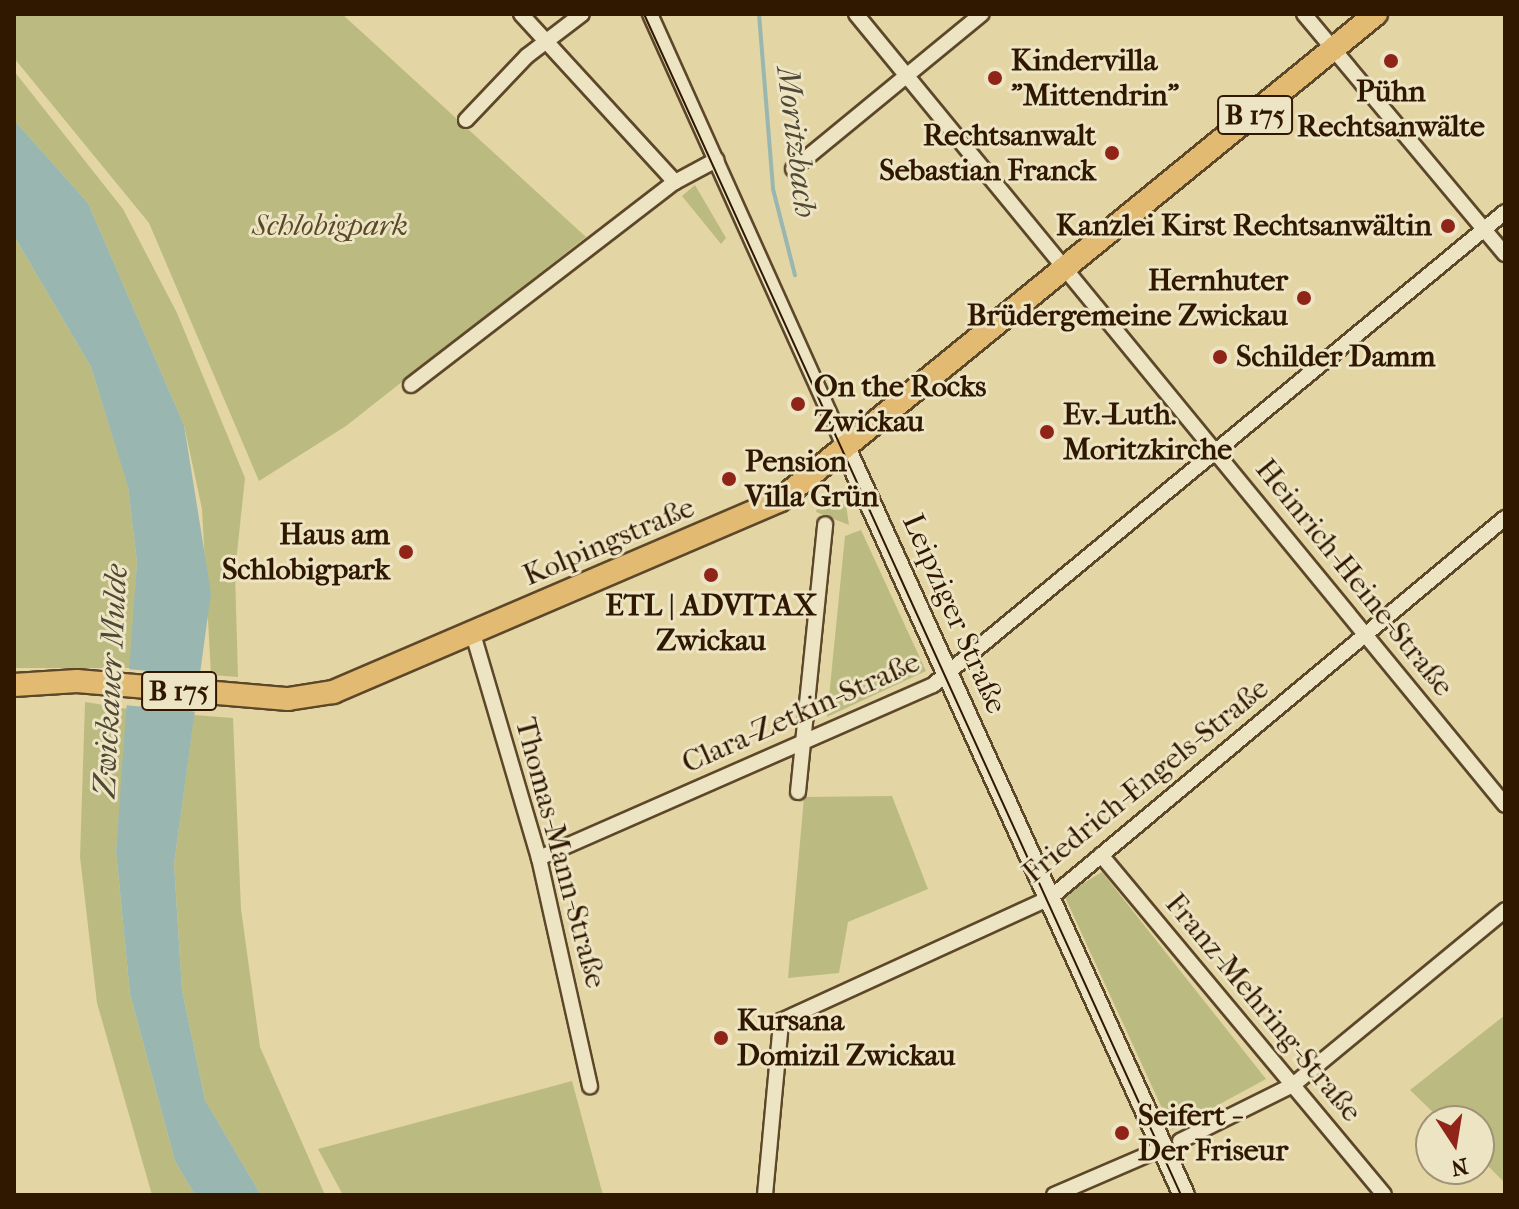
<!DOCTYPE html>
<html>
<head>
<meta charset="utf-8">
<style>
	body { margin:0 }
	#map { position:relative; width:1519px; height:1209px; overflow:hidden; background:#e4d5a4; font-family:"IM FELL French Canon",serif }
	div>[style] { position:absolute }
	.green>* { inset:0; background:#bbbb81 }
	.water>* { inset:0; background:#99b6b1 }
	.pier>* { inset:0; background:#e4d5a4 }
	.stream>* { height:4px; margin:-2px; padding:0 2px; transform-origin:2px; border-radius:2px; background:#99b6b1 }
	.roads { filter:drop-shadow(2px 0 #5d4729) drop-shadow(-2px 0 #5d4729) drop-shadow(0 2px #5d4729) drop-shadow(0 -2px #5d4729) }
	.street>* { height:14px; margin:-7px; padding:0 7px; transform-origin:7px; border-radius:7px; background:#ede4c4 }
	.secondary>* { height:20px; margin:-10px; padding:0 10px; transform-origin:10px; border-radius:10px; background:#ede4c4 }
	.primary>* { height:22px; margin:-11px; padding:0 11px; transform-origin:11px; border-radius:11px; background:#e2ba72 }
	.tram>* { height:2px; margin:-1px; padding:0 1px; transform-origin:1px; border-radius:1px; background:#301800 }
	.dots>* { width:22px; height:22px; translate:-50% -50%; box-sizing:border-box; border:4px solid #ede4c4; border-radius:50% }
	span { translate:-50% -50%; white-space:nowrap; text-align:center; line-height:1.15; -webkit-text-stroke:6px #ede4c4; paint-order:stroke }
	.shield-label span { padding:2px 6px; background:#ede4c4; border:2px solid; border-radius:6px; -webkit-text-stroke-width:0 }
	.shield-label { font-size:28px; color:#301800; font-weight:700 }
	.poi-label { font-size:30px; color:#301800; font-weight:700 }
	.left { translate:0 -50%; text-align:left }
	.right { translate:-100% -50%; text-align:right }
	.park-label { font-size:30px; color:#5a4927; font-style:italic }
	.street-label { font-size:30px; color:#301800 }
	.water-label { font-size:32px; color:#504735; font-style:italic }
	.frame { position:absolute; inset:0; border:16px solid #301800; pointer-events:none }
	.north { position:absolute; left:1415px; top:1105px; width:80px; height:80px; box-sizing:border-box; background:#ede4c4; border:2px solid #a19276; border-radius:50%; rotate:168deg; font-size:22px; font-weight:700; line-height:32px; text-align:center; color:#301800 }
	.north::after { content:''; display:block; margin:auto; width:28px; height:36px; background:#8f2418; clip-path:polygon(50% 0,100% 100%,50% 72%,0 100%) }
</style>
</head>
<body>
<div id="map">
	<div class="green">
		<i style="clip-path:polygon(14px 14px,342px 14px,586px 237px,346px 426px,259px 481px,149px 223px,14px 58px)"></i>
		<i style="clip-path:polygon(14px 71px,123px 209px,177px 313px,245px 478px,235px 572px,238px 677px,211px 675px,202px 509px,184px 425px,88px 203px,14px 120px)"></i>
		<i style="clip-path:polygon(695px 185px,726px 238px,721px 244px,682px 196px)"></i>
		<i style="clip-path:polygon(14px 236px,91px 367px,128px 486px,137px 562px,131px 668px,14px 668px)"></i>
		<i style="clip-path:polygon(822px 494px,846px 505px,849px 525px,816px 512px)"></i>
		<i style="clip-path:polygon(861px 530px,926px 671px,827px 717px,845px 536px)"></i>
		<i style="clip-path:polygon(85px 702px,128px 709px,116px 851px,130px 994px,175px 1161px,195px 1195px,152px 1195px,97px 1003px,80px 857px)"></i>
		<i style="clip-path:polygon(194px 715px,233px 718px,241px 909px,260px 1047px,325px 1195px,261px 1195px,205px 1100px,182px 990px,174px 864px)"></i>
		<i style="clip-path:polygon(892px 796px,928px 889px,848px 922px,839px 973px,788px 978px,804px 797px)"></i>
		<i style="clip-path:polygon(1102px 872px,1266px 1079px,1172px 1130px,1064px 895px)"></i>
		<i style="clip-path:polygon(1505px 1015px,1505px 1183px,1479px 1157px,1479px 1121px,1442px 1121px,1410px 1090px)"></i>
		<i style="clip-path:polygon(572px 1081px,603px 1195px,343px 1195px,318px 1149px)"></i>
	</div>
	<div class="water">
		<i style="clip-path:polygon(14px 120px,88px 203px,184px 425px,211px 593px,174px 864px,182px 990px,205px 1100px,261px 1195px,195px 1195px,175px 1161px,130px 994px,116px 851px,137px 562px,128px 487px,91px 367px,14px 236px)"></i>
	</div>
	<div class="pier">
		<i style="clip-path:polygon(127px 669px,204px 676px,199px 712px,124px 705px)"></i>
	</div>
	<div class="stream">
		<i style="left:759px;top:14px;width:176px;rotate:85.4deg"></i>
		<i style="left:773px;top:189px;width:89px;rotate:75.7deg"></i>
	</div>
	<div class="roads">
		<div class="street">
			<i style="left:521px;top:14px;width:228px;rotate:47.5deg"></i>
			<i style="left:650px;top:14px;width:478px;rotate:65.8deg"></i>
			<i style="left:856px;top:14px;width:1023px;rotate:50.63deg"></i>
			<i style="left:1304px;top:14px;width:313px;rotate:50.1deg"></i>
			<i style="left:466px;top:120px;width:88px;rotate:-46.4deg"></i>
			<i style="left:527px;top:56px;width:69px;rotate:-37.4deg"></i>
			<i style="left:793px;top:169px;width:244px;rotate:-39.4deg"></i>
			<i style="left:411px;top:385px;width:333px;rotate:-37.6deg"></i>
			<i style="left:675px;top:182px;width:47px;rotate:-28.2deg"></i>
			<i style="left:473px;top:634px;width:234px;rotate:73.6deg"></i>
			<i style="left:539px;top:858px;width:234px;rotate:77.4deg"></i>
			<i style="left:798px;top:792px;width:269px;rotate:-84.2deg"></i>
			<i style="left:1101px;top:855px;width:442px;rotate:50.2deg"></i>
			<i style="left:539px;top:858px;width:430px;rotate:-23.7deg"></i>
			<i style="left:933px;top:685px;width:742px;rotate:-39.59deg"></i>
			<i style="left:1180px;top:1141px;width:126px;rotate:-26.4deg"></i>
			<i style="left:1293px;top:1085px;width:275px;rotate:-39.5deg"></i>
			<i style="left:765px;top:1195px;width:175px;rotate:-84.7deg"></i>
			<i style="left:781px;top:1021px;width:296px;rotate:-24.6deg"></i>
			<i style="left:1050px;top:898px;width:593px;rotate:-39.87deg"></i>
			<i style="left:1054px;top:1195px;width:119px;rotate:-23.3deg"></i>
		</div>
		<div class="secondary">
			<i style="left:846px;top:450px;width:818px;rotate:65.6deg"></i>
		</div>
		<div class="primary">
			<i style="left:14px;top:685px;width:63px;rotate:-3.6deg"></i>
			<i style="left:77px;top:681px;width:212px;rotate:4.9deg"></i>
			<i style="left:288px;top:699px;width:46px;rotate:-8.8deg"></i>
			<i style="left:333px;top:692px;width:486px;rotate:-23.2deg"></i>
			<i style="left:780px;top:500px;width:769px;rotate:-39.2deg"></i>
		</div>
	</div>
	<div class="tram">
		<i style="left:644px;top:14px;width:1297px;rotate:65.55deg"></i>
	</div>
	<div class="dots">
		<i style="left:1391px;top:61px;background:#8f2418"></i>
		<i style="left:995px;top:78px;background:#8f2418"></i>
		<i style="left:1112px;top:153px;background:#8f2418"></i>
		<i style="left:1448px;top:226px;background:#8f2418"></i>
		<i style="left:1304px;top:298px;background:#8f2418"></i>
		<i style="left:1220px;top:357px;background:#8f2418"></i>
		<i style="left:798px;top:404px;background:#8f2418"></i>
		<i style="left:1047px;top:432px;background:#8f2418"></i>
		<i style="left:729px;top:479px;background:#8f2418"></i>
		<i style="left:406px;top:552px;background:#8f2418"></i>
		<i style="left:711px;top:575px;background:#8f2418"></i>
		<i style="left:721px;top:1038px;background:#8f2418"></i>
		<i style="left:1122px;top:1133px;background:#8f2418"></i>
	</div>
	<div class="shield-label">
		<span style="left:1255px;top:115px">B 175</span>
		<span style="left:179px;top:691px">B 175</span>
	</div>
	<div class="poi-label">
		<span class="left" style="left:1011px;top:78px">Kindervilla<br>"Mittendrin"</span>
		<span style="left:1391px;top:109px">Pühn<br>Rechtsanwälte</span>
		<span class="right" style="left:1096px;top:153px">Rechtsanwalt<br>Sebastian Franck</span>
		<span class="right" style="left:1432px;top:226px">Kanzlei Kirst Rechtsanwältin</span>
		<span class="right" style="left:1288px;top:298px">Hernhuter<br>Brüdergemeine Zwickau</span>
		<span class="left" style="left:1236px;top:357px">Schilder Damm</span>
		<span class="left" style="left:814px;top:404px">On the Rocks<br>Zwickau</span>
		<span class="left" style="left:1063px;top:432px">Ev.-Luth.<br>Moritzkirche</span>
		<span class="left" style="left:745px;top:479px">Pension<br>Villa Grün</span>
		<span class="right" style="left:390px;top:552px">Haus am<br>Schlobigpark</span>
		<span style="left:711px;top:623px">ETL | ADVITAX<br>Zwickau</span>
		<span class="left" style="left:737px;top:1038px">Kursana<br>Domizil Zwickau</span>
		<span class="left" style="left:1138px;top:1133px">Seifert -<br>Der Friseur</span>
	</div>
	<div class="park-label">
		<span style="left:330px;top:226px">Schlobigpark</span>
	</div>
	<div class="street-label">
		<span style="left:609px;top:542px;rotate:-23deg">Kolpingstraße</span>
		<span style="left:1354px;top:578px;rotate:51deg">Heinrich-Heine-Straße</span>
		<span style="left:954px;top:614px;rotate:66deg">Leipziger Straße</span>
		<span style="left:801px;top:713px;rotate:-24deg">Clara-Zetkin-Straße</span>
		<span style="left:1146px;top:781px;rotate:-39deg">Friedrich-Engels-Straße</span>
		<span style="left:560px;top:853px;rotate:75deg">Thomas-Mann-Straße</span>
		<span style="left:1263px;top:1008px;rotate:50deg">Franz-Mehring-Straße</span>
	</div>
	<div class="water-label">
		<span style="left:796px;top:142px;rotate:83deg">Moritzbach</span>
		<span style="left:111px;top:681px;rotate:-87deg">Zwickauer Mulde</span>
	</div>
	<div class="frame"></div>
	<div class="north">N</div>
</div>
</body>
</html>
